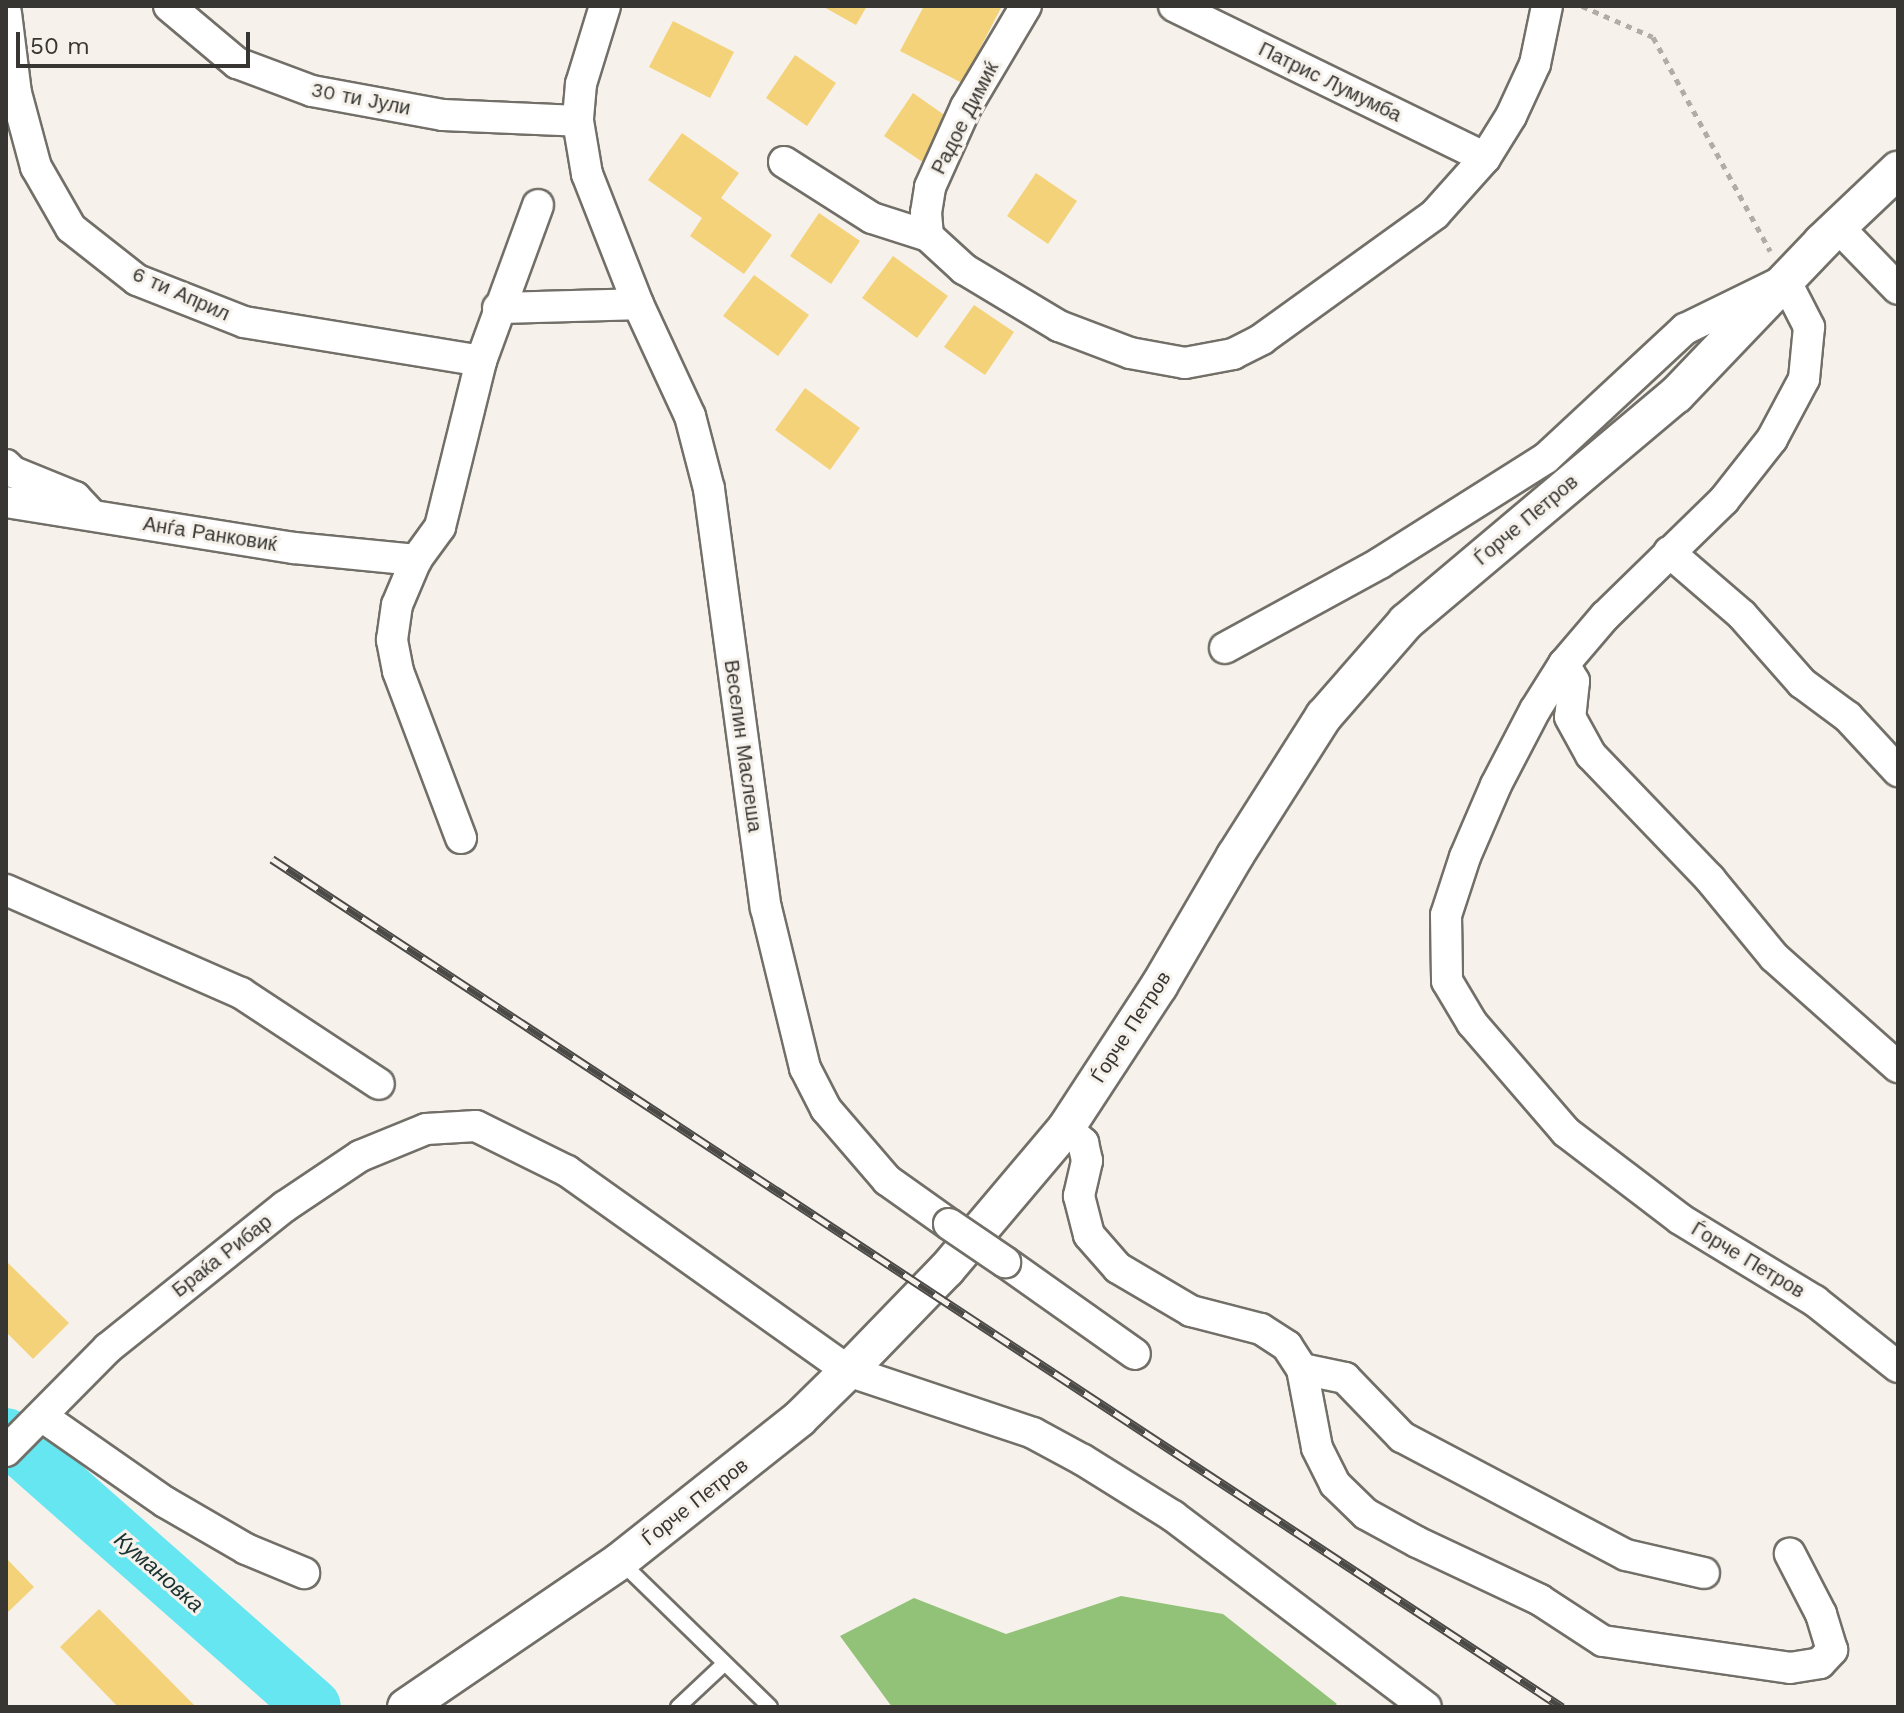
<!DOCTYPE html>
<html>
<head>
<meta charset="utf-8">
<style>
	body { margin:0 }
	#map { position:relative; width:1904px; height:1713px; overflow:hidden; background:#f6f2eb; font-family:"Work Sans",sans-serif }
	div>[style] { position:absolute }
	.forest>* { inset:0; background:#92c278 }
	.river>* { height:56px; margin:-28px; padding:0 28px; transform-origin:28px; border-radius:28px; background:#65e6f0 }
	.building>* { inset:0; background:#f4d27a }
	.path>* { height:5px; margin-top:-2.5px; transform-origin:0; background:repeating-linear-gradient(90deg,#b0ada7 0 6px,transparent 0 12px) }
	.roads { filter:drop-shadow(2px 0 #726f68) drop-shadow(-2px 0 #726f68) drop-shadow(0 2px #726f68) drop-shadow(0 -2px #726f68) }
	.service>* { height:14px; margin:-7px; padding:0 7px; transform-origin:7px; border-radius:7px; background:#fff }
	.minor>* { height:30px; margin:-15px; padding:0 15px; transform-origin:15px; border-radius:15px; background:#fff }
	.tertiary>* { height:36px; margin:-18px; padding:0 18px; transform-origin:18px; border-radius:18px; background:#fff }
	.rail>* { height:9px; margin-top:-4.5px; transform-origin:0; background:repeating-linear-gradient(90deg,#f6f2eb 0 18px,#4b4a47 0 36px); box-sizing:border-box; border-block:2px solid #4b4a47 }
	.bridges { filter:drop-shadow(2px 0 #726f68) drop-shadow(-2px 0 #726f68) drop-shadow(0 2px #726f68) drop-shadow(0 -2px #726f68) }
	.minor-bridge>* { height:30px; margin:-15px; padding:0 15px; transform-origin:15px; border-radius:15px; background:#fff }
	span { translate:-50% -50%; white-space:nowrap; text-align:center; line-height:1.15; -webkit-text-stroke:6px #f6f2eb; paint-order:stroke }
	.street-label { font-size:20px; color:#373633 }
	.water-label { font-size:22px; color:#1a3132; font-style:italic }
	.frame { position:absolute; inset:0; border:8px solid #373633; pointer-events:none }
	.scale { position:absolute; left:16px; top:32px; width:234px; height:36px; box-sizing:border-box; border:4px solid #373633; border-top:0; padding-left:10px; font-size:24px; line-height:28px; white-space:nowrap; color:#373633; -webkit-text-stroke:6px #f6f2eb; paint-order:stroke }
</style>
</head>
<body>
<div id="map">
	<div class="forest">
		<i style="clip-path:polygon(1121px 1596px,1223px 1614px,1337px 1704px,1333px 1707px,892px 1707px,840px 1636px,914px 1598px,1006px 1634px)"></i>
	</div>
	<div class="river">
		<i style="left:6px;top:1436px;width:409px;rotate:41.4deg"></i>
	</div>
	<div class="building">
		<i style="clip-path:polygon(822px 6px,867px 6px,856px 25px)"></i>
		<i style="clip-path:polygon(924px 6px,1002px 6px,962px 83px,900px 51px)"></i>
		<i style="clip-path:polygon(673px 21px,734px 52px,710px 98px,649px 67px)"></i>
		<i style="clip-path:polygon(795px 55px,836px 83px,807px 126px,766px 98px)"></i>
		<i style="clip-path:polygon(913px 93px,953px 121px,924px 163px,884px 136px)"></i>
		<i style="clip-path:polygon(682px 133px,739px 173px,721px 198px,772px 235px,744px 274px,690px 236px,702px 218px,648px 180px)"></i>
		<i style="clip-path:polygon(1036px 173px,1077px 201px,1048px 244px,1007px 216px)"></i>
		<i style="clip-path:polygon(819px 213px,860px 241px,831px 284px,790px 256px)"></i>
		<i style="clip-path:polygon(893px 256px,948px 296px,917px 338px,862px 298px)"></i>
		<i style="clip-path:polygon(754px 275px,809px 315px,778px 356px,723px 316px)"></i>
		<i style="clip-path:polygon(974px 305px,1014px 332px,985px 375px,944px 347px)"></i>
		<i style="clip-path:polygon(805px 388px,860px 428px,830px 470px,775px 430px)"></i>
		<i style="clip-path:polygon(6px 1261px,69px 1323px,33px 1359px,6px 1332px)"></i>
		<i style="clip-path:polygon(6px 1558px,34px 1587px,6px 1614px)"></i>
		<i style="clip-path:polygon(99px 1609px,196px 1707px,118px 1707px,60px 1647px)"></i>
	</div>
	<div class="path">
		<i style="left:1582px;top:6px;width:77px;rotate:23.6deg"></i>
		<i style="left:1653px;top:37px;width:244px;rotate:61.3deg"></i>
	</div>
	<div class="roads">
		<div class="service">
			<i style="left:620px;top:1561px;width:209px;rotate:44.2deg"></i>
			<i style="left:678px;top:1707px;width:63px;rotate:-43.1deg"></i>
		</div>
		<div class="minor">
			<i style="left:169px;top:6px;width:89px;rotate:40deg"></i>
			<i style="left:237px;top:63px;width:80px;rotate:20.5deg"></i>
			<i style="left:312px;top:91px;width:133px;rotate:10.4deg"></i>
			<i style="left:443px;top:115px;width:135px;rotate:2.5deg"></i>
			<i style="left:605px;top:6px;width:82px;rotate:107.1deg"></i>
			<i style="left:581px;top:84px;width:37px;rotate:95deg"></i>
			<i style="left:578px;top:121px;width:54px;rotate:80.4deg"></i>
			<i style="left:587px;top:174px;width:140px;rotate:68.6deg"></i>
			<i style="left:638px;top:304px;width:123px;rotate:65.1deg"></i>
			<i style="left:690px;top:416px;width:75px;rotate:75.4deg"></i>
			<i style="left:709px;top:489px;width:423px;rotate:82.3deg"></i>
			<i style="left:766px;top:908px;width:165px;rotate:76.3deg"></i>
			<i style="left:805px;top:1068px;width:46px;rotate:62.9deg"></i>
			<i style="left:826px;top:1109px;width:94px;rotate:49.3deg"></i>
			<i style="left:887px;top:1180px;width:76px;rotate:35.4deg"></i>
			<i style="left:1174px;top:6px;width:346px;rotate:26deg"></i>
			<i style="left:6px;top:13px;width:81px;rotate:82.9deg"></i>
			<i style="left:16px;top:93px;width:77px;rotate:74.9deg"></i>
			<i style="left:36px;top:167px;width:70px;rotate:60.2deg"></i>
			<i style="left:71px;top:228px;width:84px;rotate:38.2deg"></i>
			<i style="left:137px;top:280px;width:115px;rotate:21.4deg"></i>
			<i style="left:244px;top:322px;width:240px;rotate:9.3deg"></i>
			<i style="left:784px;top:162px;width:104px;rotate:32.5deg"></i>
			<i style="left:872px;top:218px;width:59px;rotate:17.8deg"></i>
			<i style="left:928px;top:236px;width:49px;rotate:42.5deg"></i>
			<i style="left:964px;top:269px;width:111px;rotate:31deg"></i>
			<i style="left:1059px;top:326px;width:76px;rotate:20.8deg"></i>
			<i style="left:1130px;top:353px;width:56px;rotate:10.3deg"></i>
			<i style="left:1185px;top:363px;width:49px;rotate:-10.6deg"></i>
			<i style="left:1233px;top:354px;width:33px;rotate:-27deg"></i>
			<i style="left:1262px;top:339px;width:213px;rotate:-35.8deg"></i>
			<i style="left:1435px;top:214px;width:75px;rotate:-48.2deg"></i>
			<i style="left:1485px;top:158px;width:49px;rotate:-58.2deg"></i>
			<i style="left:1511px;top:116px;width:57px;rotate:-65.2deg"></i>
			<i style="left:1535px;top:64px;width:59px;rotate:-78.3deg"></i>
			<i style="left:1838px;top:227px;width:86px;rotate:45.9deg"></i>
			<i style="left:928px;top:236px;width:23px;rotate:-95deg"></i>
			<i style="left:926px;top:213px;width:26px;rotate:-81deg"></i>
			<i style="left:930px;top:187px;width:88px;rotate:-65.8deg"></i>
			<i style="left:966px;top:107px;width:117px;rotate:-59.3deg"></i>
			<i style="left:498px;top:308px;width:140px;rotate:-1.6deg"></i>
			<i style="left:6px;top:465px;width:10px;rotate:45deg"></i>
			<i style="left:13px;top:472px;width:67px;rotate:22deg"></i>
			<i style="left:75px;top:497px;width:22px;rotate:47deg"></i>
			<i style="left:6px;top:502px;width:292px;rotate:9.1deg"></i>
			<i style="left:294px;top:548px;width:123px;rotate:5.6deg"></i>
			<i style="left:1669px;top:552px;width:96px;rotate:40.8deg"></i>
			<i style="left:1742px;top:615px;width:91px;rotate:48.6deg"></i>
			<i style="left:1802px;top:683px;width:57px;rotate:36.5deg"></i>
			<i style="left:1848px;top:717px;width:74px;rotate:47.2deg"></i>
			<i style="left:1225px;top:648px;width:177px;rotate:-28.7deg"></i>
			<i style="left:1380px;top:563px;width:196px;rotate:-32.3deg"></i>
			<i style="left:1546px;top:458px;width:190px;rotate:-42.9deg"></i>
			<i style="left:1685px;top:329px;width:111px;rotate:-26.1deg"></i>
			<i style="left:1785px;top:280px;width:53px;rotate:62.9deg"></i>
			<i style="left:1809px;top:327px;width:52px;rotate:95.5deg"></i>
			<i style="left:1804px;top:379px;width:68px;rotate:118.1deg"></i>
			<i style="left:1772px;top:439px;width:78px;rotate:128.2deg"></i>
			<i style="left:1724px;top:500px;width:166px;rotate:135.7deg"></i>
			<i style="left:1605px;top:616px;width:63px;rotate:130.5deg"></i>
			<i style="left:1564px;top:664px;width:54px;rotate:122.2deg"></i>
			<i style="left:1535px;top:710px;width:85px;rotate:117.5deg"></i>
			<i style="left:1496px;top:785px;width:78px;rotate:113.3deg"></i>
			<i style="left:1465px;top:857px;width:61px;rotate:108.1deg"></i>
			<i style="left:1446px;top:915px;width:66px;rotate:89.1deg"></i>
			<i style="left:1447px;top:981px;width:49px;rotate:59.2deg"></i>
			<i style="left:1472px;top:1023px;width:144px;rotate:49.2deg"></i>
			<i style="left:1566px;top:1132px;width:143px;rotate:37.3deg"></i>
			<i style="left:1680px;top:1219px;width:158px;rotate:31.3deg"></i>
			<i style="left:1815px;top:1301px;width:106px;rotate:38.5deg"></i>
			<i style="left:1564px;top:664px;width:20px;rotate:60deg"></i>
			<i style="left:1574px;top:681px;width:36px;rotate:96deg"></i>
			<i style="left:1570px;top:717px;width:43px;rotate:61.1deg"></i>
			<i style="left:1591px;top:755px;width:172px;rotate:46.2deg"></i>
			<i style="left:1710px;top:879px;width:101px;rotate:50.6deg"></i>
			<i style="left:1774px;top:957px;width:166px;rotate:41.6deg"></i>
			<i style="left:461px;top:838px;width:178px;rotate:-110.7deg"></i>
			<i style="left:398px;top:671px;width:32px;rotate:-101deg"></i>
			<i style="left:392px;top:640px;width:35px;rotate:-82deg"></i>
			<i style="left:397px;top:605px;width:49px;rotate:-67.1deg"></i>
			<i style="left:416px;top:560px;width:41px;rotate:-54deg"></i>
			<i style="left:440px;top:527px;width:171px;rotate:-76.1deg"></i>
			<i style="left:481px;top:361px;width:166px;rotate:-69.9deg"></i>
			<i style="left:6px;top:890px;width:257px;rotate:23.7deg"></i>
			<i style="left:241px;top:993px;width:165px;rotate:33.4deg"></i>
			<i style="left:1066px;top:1128px;width:23px;rotate:41deg"></i>
			<i style="left:1083px;top:1143px;width:18px;rotate:77deg"></i>
			<i style="left:1087px;top:1161px;width:36px;rotate:103deg"></i>
			<i style="left:1079px;top:1196px;width:40px;rotate:75.6deg"></i>
			<i style="left:1089px;top:1235px;width:44px;rotate:48.7deg"></i>
			<i style="left:1118px;top:1268px;width:85px;rotate:30.5deg"></i>
			<i style="left:1191px;top:1311px;width:72px;rotate:14.4deg"></i>
			<i style="left:1261px;top:1329px;width:31px;rotate:33deg"></i>
			<i style="left:1287px;top:1346px;width:27px;rotate:57deg"></i>
			<i style="left:1302px;top:1369px;width:80px;rotate:79.2deg"></i>
			<i style="left:1317px;top:1448px;width:40px;rotate:63.4deg"></i>
			<i style="left:1335px;top:1484px;width:43px;rotate:44.1deg"></i>
			<i style="left:1366px;top:1514px;width:58px;rotate:28.8deg"></i>
			<i style="left:1417px;top:1542px;width:136px;rotate:25.2deg"></i>
			<i style="left:1540px;top:1600px;width:75px;rotate:33.1deg"></i>
			<i style="left:1603px;top:1641px;width:189px;rotate:8.2deg"></i>
			<i style="left:1790px;top:1668px;width:30px;rotate:-9deg"></i>
			<i style="left:1820px;top:1663px;width:18px;rotate:-47deg"></i>
			<i style="left:1832px;top:1650px;width:38px;rotate:-107deg"></i>
			<i style="left:1821px;top:1614px;width:68px;rotate:-117.3deg"></i>
			<i style="left:1005px;top:1262px;width:159px;rotate:35.3deg"></i>
			<i style="left:1302px;top:1369px;width:44px;rotate:11.8deg"></i>
			<i style="left:1345px;top:1378px;width:82px;rotate:46deg"></i>
			<i style="left:1402px;top:1437px;width:253px;rotate:27.8deg"></i>
			<i style="left:1626px;top:1555px;width:80px;rotate:13deg"></i>
			<i style="left:43px;top:1417px;width:149px;rotate:34.9deg"></i>
			<i style="left:165px;top:1502px;width:94px;rotate:30.1deg"></i>
			<i style="left:246px;top:1549px;width:63px;rotate:22.5deg"></i>
			<i style="left:6px;top:1451px;width:145px;rotate:-45.3deg"></i>
			<i style="left:108px;top:1348px;width:226px;rotate:-38.7deg"></i>
			<i style="left:284px;top:1207px;width:92px;rotate:-33.9deg"></i>
			<i style="left:360px;top:1156px;width:71px;rotate:-22.2deg"></i>
			<i style="left:426px;top:1129px;width:50px;rotate:-3.4deg"></i>
			<i style="left:476px;top:1126px;width:102px;rotate:26.3deg"></i>
			<i style="left:567px;top:1171px;width:345px;rotate:35.4deg"></i>
			<i style="left:848px;top:1371px;width:195px;rotate:18.5deg"></i>
			<i style="left:1033px;top:1433px;width:57px;rotate:28.4deg"></i>
			<i style="left:1083px;top:1460px;width:106px;rotate:31.9deg"></i>
			<i style="left:1173px;top:1516px;width:317px;rotate:37.1deg"></i>
		</div>
		<div class="tertiary">
			<i style="left:406px;top:1707px;width:259px;rotate:-34.3deg"></i>
			<i style="left:620px;top:1561px;width:228px;rotate:-38.4deg"></i>
			<i style="left:799px;top:1419px;width:69px;rotate:-44.4deg"></i>
			<i style="left:848px;top:1371px;width:142px;rotate:-45.9deg"></i>
			<i style="left:947px;top:1269px;width:185px;rotate:-49.8deg"></i>
			<i style="left:1066px;top:1128px;width:170px;rotate:-56.8deg"></i>
			<i style="left:1159px;top:986px;width:151px;rotate:-59.7deg"></i>
			<i style="left:1235px;top:856px;width:166px;rotate:-57.6deg"></i>
			<i style="left:1324px;top:716px;width:125px;rotate:-48.9deg"></i>
			<i style="left:1406px;top:622px;width:353px;rotate:-40.1deg"></i>
			<i style="left:1676px;top:395px;width:211px;rotate:-46.3deg"></i>
			<i style="left:1822px;top:242px;width:105px;rotate:-43.5deg"></i>
		</div>
	</div>
	<div class="rail">
		<i style="left:272px;top:859px;width:1544px;rotate:33.32deg"></i>
	</div>
	<div class="bridges">
		<div class="minor-bridge">
			<i style="left:949px;top:1224px;width:68px;rotate:34.2deg"></i>
		</div>
	</div>
	<div class="street-label">
		<span style="left:1330px;top:82px;rotate:26deg">Патрис Лумумба</span>
		<span style="left:361px;top:99px;rotate:11deg">30 ти Јули</span>
		<span style="left:965px;top:118px;rotate:-63deg">Радое Димиќ</span>
		<span style="left:181px;top:294px;rotate:24deg">6 ти Април</span>
		<span style="left:1526px;top:520px;rotate:-40deg">Ѓорче Петров</span>
		<span style="left:210px;top:534px;rotate:9deg">Анѓа Ранковиќ</span>
		<span style="left:743px;top:746px;rotate:82deg">Веселин Маслеша</span>
		<span style="left:1131px;top:1027px;rotate:-57deg">Ѓорче Петров</span>
		<span style="left:222px;top:1256px;rotate:-38deg">Браќа Рибар</span>
		<span style="left:1748px;top:1260px;rotate:31deg">Ѓорче Петров</span>
		<span style="left:695px;top:1502px;rotate:-38deg">Ѓорче Петров</span>
	</div>
	<div class="water-label">
		<span style="left:159px;top:1572px;rotate:41deg">Кумановка</span>
	</div>
	<div class="frame"></div>
	<div class="scale">50 m</div>
</div>
</body>
</html>
